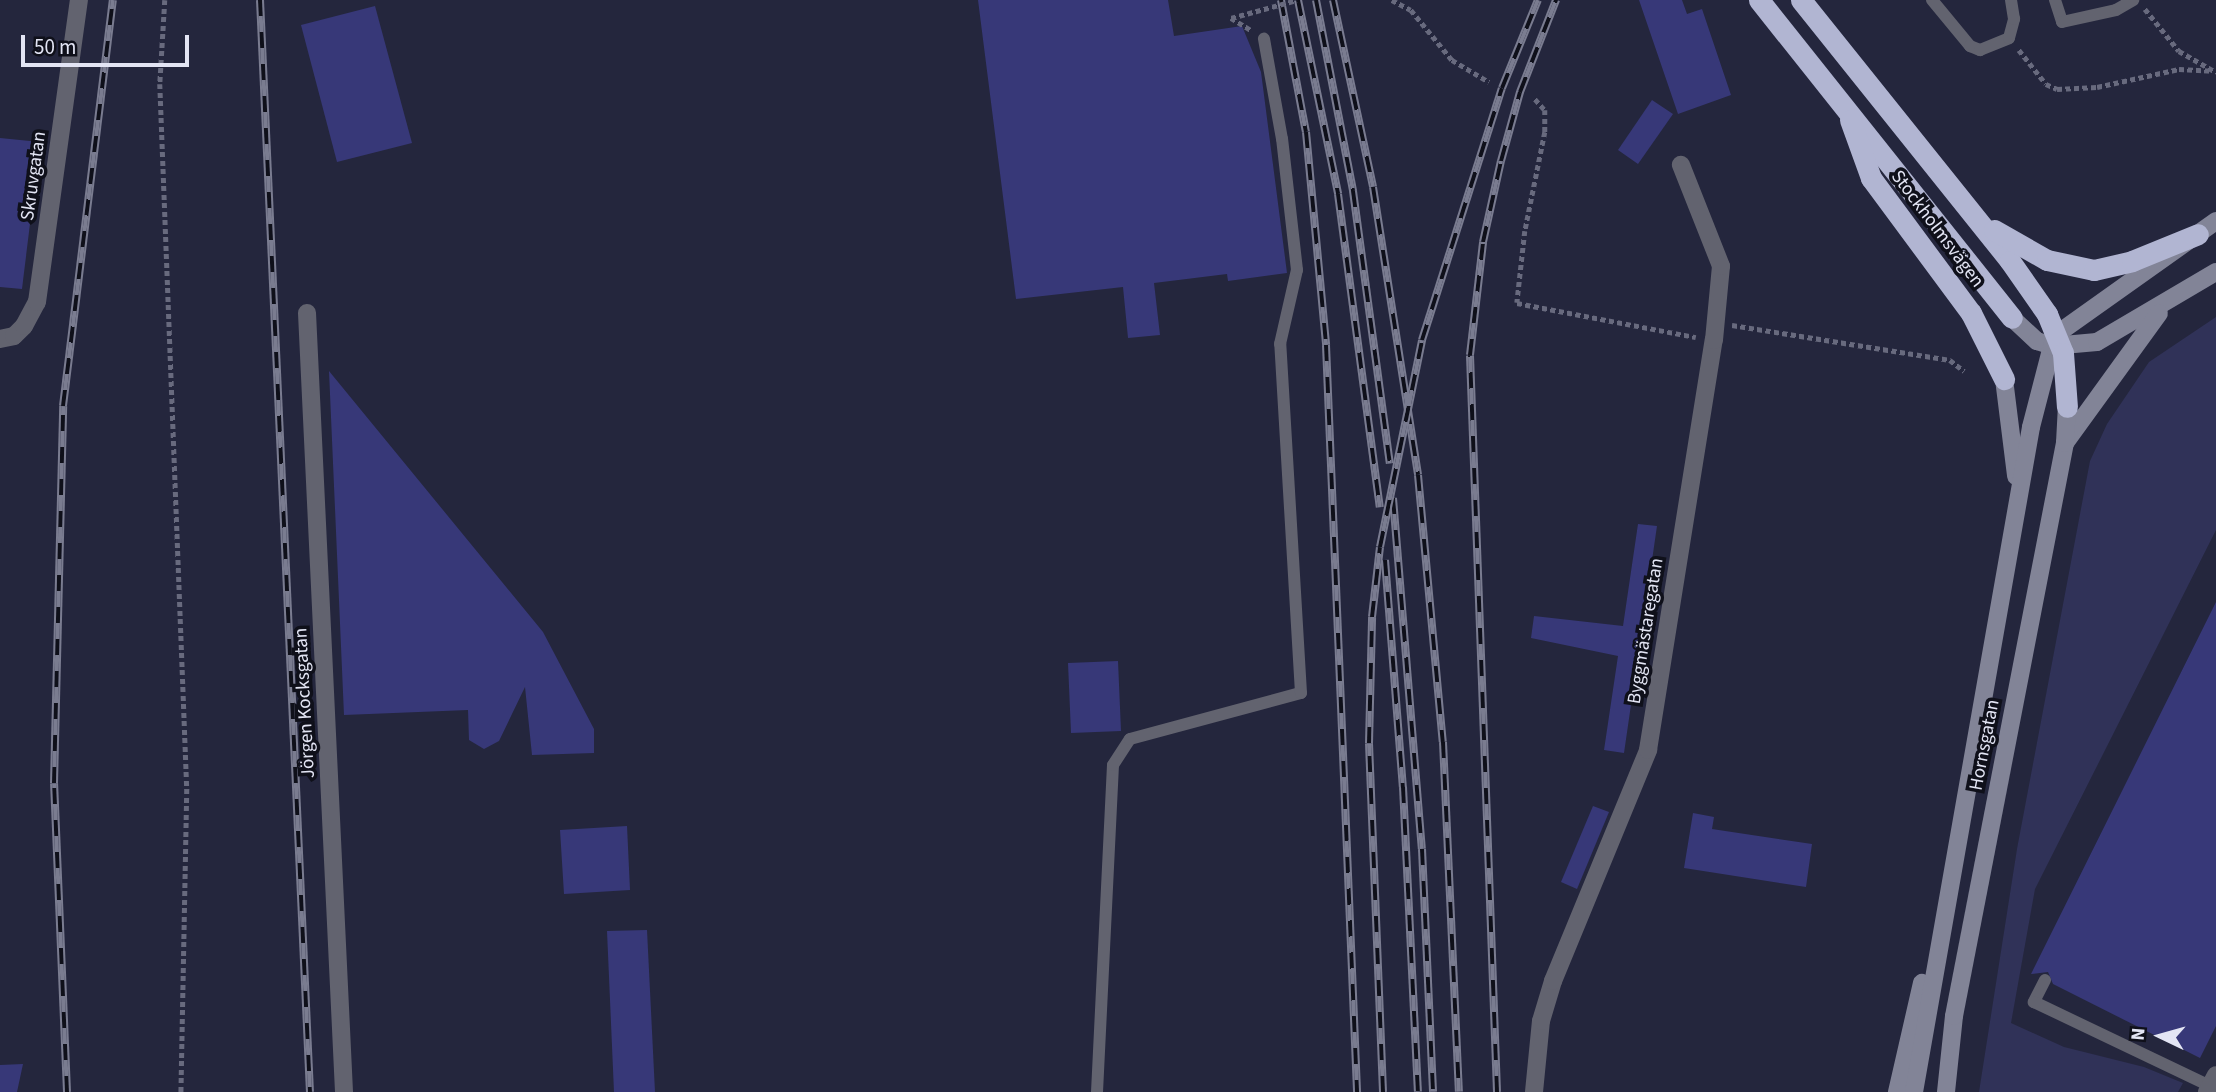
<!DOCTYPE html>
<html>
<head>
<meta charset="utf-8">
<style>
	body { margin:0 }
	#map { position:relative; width:2216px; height:1092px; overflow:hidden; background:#24263d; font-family:"Source Sans 3",sans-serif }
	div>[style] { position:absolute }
	.green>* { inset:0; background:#303258 }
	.building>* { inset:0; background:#373878 }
	.path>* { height:4.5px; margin-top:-2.25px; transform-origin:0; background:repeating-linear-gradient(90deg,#686a7e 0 5px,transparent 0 8.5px) }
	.service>* { height:12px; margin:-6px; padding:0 6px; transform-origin:6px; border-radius:6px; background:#62636f }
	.minor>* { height:18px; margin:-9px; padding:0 9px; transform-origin:9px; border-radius:9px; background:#62636f }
	.secondary>* { height:18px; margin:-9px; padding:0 9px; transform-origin:9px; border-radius:9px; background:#828497 }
	.motorway>* { height:21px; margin:-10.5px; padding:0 10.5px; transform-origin:10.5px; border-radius:10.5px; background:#b1b5d2 }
	.rail>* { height:8px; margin-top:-4px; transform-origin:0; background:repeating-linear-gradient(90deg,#0f101a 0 16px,#7a7c90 0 32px); box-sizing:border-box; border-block:2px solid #7a7c90 }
	.path-bridge>* { height:4.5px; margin-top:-2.25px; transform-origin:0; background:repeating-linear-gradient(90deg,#686a7e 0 5px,transparent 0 8.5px) }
	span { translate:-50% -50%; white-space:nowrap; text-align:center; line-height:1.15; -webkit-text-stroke:7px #0f101a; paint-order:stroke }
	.street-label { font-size:19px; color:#e3e5f4 }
	.north { position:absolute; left:2125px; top:1001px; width:70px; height:70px; -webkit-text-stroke:5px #0f101a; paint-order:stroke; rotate:275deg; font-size:19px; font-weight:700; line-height:28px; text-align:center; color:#e3e5f4 }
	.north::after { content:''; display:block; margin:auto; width:24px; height:32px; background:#e3e5f4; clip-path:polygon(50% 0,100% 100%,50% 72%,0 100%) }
	.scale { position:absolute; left:21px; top:35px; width:168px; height:32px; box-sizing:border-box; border:4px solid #e3e5f4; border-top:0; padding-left:9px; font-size:21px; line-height:24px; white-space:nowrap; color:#e3e5f4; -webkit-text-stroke:5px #0f101a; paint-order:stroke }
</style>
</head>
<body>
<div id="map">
	<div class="green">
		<i style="clip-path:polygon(2216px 317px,2216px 530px,2035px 889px,2011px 1023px,2064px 1047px,2144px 1067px,2183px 1083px,2178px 1092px,1979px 1092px,2017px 849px,2090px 461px,2107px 424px,2149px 362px)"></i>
	</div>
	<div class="building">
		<i style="clip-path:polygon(978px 0,1168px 0,1174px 36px,1242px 26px,1261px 72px,1287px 273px,1228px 281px,1227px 274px,1154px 283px,1160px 335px,1128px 338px,1123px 287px,1016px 299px)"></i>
		<i style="clip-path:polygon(1639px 0,1682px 0,1687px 14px,1702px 9px,1731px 95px,1678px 114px)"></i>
		<i style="clip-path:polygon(375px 6px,412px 143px,337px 162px,301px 25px)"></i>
		<i style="clip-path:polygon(1652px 100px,1673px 114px,1638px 164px,1618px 150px)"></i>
		<i style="clip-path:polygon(0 138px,40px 142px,22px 289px,0 287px)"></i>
		<i style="clip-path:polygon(329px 371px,543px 632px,594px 729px,594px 753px,532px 755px,525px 687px,499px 741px,484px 749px,469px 740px,468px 710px,344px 715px)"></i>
		<i style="clip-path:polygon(1638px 524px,1657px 526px,1624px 753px,1604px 750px,1618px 656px,1531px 638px,1534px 616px,1623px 626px)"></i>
		<i style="clip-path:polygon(2216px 602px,2216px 1026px,2200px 1058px,2053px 984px,2048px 972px,2031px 974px)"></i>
		<i style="clip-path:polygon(1118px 661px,1121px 731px,1071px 733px,1068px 663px)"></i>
		<i style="clip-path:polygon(1593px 806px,1609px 812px,1577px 889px,1561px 882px)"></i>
		<i style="clip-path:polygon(1693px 813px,1714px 817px,1712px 829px,1812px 844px,1806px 887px,1684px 868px)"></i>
		<i style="clip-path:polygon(627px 826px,630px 890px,564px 894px,560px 830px)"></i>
		<i style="clip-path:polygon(647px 930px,655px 1092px,614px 1092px,607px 931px)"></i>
		<i style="clip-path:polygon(23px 1064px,17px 1092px,0 1092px,0 1065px)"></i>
	</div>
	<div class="path">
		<i style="left:165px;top:0;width:84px;rotate:93.4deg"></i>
		<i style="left:160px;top:84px;width:706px;rotate:87.81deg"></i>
		<i style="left:187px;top:789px;width:303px;rotate:91.1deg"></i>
		<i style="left:1392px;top:0;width:21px;rotate:28deg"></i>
		<i style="left:1411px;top:10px;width:65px;rotate:50.6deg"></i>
		<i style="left:1452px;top:60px;width:43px;rotate:30.7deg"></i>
		<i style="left:2145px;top:9px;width:54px;rotate:51deg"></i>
		<i style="left:2179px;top:51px;width:43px;rotate:29.6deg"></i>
		<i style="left:1231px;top:18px;width:23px;rotate:31deg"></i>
		<i style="left:2019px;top:50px;width:43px;rotate:51.5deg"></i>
		<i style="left:2046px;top:84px;width:12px;rotate:24deg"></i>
		<i style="left:2057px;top:89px;width:40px;rotate:-2.9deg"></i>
		<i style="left:2097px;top:87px;width:84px;rotate:-12.4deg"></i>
		<i style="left:2179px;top:69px;width:33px;rotate:3deg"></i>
		<i style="left:1535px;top:99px;width:15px;rotate:48deg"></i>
		<i style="left:1545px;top:110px;width:22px;rotate:90deg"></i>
		<i style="left:1545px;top:132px;width:101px;rotate:101.4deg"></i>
		<i style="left:1525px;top:231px;width:72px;rotate:96.3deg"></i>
		<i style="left:1517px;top:303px;width:182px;rotate:10.8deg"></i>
		<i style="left:1732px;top:325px;width:221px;rotate:9.1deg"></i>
		<i style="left:1950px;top:360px;width:18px;rotate:38deg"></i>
	</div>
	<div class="service">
		<i style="left:1932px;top:0;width:60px;rotate:50.4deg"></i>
		<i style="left:1970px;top:46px;width:11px;rotate:22deg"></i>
		<i style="left:1980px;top:50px;width:31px;rotate:-22deg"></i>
		<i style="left:2009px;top:38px;width:20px;rotate:-75deg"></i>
		<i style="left:2014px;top:19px;width:19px;rotate:-99deg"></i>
		<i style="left:2055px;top:0;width:23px;rotate:72deg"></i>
		<i style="left:2062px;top:22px;width:55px;rotate:-12.5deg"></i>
		<i style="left:2116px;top:10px;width:20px;rotate:-30deg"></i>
		<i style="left:2045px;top:980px;width:25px;rotate:117deg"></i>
		<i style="left:2034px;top:1002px;width:202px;rotate:25.5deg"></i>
		<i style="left:1097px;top:1092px;width:327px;rotate:-87.2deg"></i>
		<i style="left:1113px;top:765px;width:31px;rotate:-57deg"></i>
		<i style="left:1130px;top:739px;width:177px;rotate:-15.1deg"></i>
		<i style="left:1301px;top:693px;width:350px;rotate:-93.4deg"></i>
		<i style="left:1280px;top:344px;width:76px;rotate:-77.1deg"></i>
		<i style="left:1297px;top:270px;width:132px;rotate:-96.5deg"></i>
		<i style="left:1282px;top:139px;width:102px;rotate:-100.2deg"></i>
	</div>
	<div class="minor">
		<i style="left:307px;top:313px;width:780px;rotate:87.28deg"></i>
		<i style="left:0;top:339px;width:14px;rotate:-12deg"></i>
		<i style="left:14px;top:336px;width:14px;rotate:-45deg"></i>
		<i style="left:24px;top:326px;width:27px;rotate:-62deg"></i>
		<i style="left:37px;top:302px;width:305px;rotate:-82.1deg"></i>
		<i style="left:1534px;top:1092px;width:71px;rotate:-84.4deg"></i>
		<i style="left:1541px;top:1021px;width:42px;rotate:-73.3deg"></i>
		<i style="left:1553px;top:981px;width:250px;rotate:-67.6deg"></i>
		<i style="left:1648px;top:750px;width:415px;rotate:-80.9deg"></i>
		<i style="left:1714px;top:340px;width:74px;rotate:-84.6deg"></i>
		<i style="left:1721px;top:266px;width:109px;rotate:-111.6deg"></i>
		<i style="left:2207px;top:1092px;width:19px;rotate:-62deg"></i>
	</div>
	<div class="secondary">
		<i style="left:2012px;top:318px;width:34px;rotate:43deg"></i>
		<i style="left:2037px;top:341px;width:16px;rotate:18deg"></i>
		<i style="left:2052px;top:346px;width:45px;rotate:-5.1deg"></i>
		<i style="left:2097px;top:342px;width:138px;rotate:-30.5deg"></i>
		<i style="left:2004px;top:379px;width:98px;rotate:82.9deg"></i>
		<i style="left:2065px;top:443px;width:160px;rotate:-54.1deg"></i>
		<i style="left:1897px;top:1092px;width:112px;rotate:-77.1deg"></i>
		<i style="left:1914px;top:1092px;width:675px;rotate:-80.02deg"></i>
		<i style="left:2031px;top:427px;width:84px;rotate:-75.5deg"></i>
		<i style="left:2052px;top:346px;width:13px;rotate:-67deg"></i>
		<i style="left:2057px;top:334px;width:195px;rotate:-35.4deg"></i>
		<i style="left:1946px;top:1092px;width:76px;rotate:-84deg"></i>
		<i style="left:1954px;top:1016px;width:584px;rotate:-79.04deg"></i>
		<i style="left:2065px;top:443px;width:36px;rotate:-87deg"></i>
	</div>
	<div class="motorway">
		<i style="left:1759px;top:0;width:406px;rotate:51.5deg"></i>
		<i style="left:1801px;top:0;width:334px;rotate:51.3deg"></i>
		<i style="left:2010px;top:261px;width:65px;rotate:55.1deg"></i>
		<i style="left:2047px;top:314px;width:42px;rotate:67.7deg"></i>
		<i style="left:2063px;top:353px;width:54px;rotate:85.8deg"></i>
		<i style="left:1850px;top:120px;width:62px;rotate:70.1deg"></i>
		<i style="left:1871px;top:178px;width:168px;rotate:53.5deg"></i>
		<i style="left:1971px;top:313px;width:74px;rotate:63.4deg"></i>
		<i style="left:1994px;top:230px;width:61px;rotate:29.5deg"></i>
		<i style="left:2047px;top:260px;width:48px;rotate:12deg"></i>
		<i style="left:2094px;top:270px;width:39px;rotate:-13deg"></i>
		<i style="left:2132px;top:261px;width:71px;rotate:-22.2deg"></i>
	</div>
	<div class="rail">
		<i style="left:260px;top:0;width:1093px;rotate:87.38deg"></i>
		<i style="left:1281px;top:0;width:134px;rotate:79.3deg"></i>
		<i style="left:1306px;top:132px;width:214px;rotate:84.6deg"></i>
		<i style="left:1326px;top:345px;width:748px;rotate:87.62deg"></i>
		<i style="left:1298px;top:0;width:198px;rotate:78.3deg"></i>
		<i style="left:1338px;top:194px;width:316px;rotate:82.4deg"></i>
		<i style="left:1316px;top:0;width:195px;rotate:79deg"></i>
		<i style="left:1353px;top:191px;width:275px;rotate:82.3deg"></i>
		<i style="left:1333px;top:0;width:191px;rotate:77.9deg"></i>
		<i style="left:1373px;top:187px;width:291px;rotate:81.1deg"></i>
		<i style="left:1418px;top:475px;width:268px;rotate:84.7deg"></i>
		<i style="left:1443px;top:742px;width:350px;rotate:87.4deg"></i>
		<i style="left:1393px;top:498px;width:352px;rotate:85.3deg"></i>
		<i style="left:1422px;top:849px;width:243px;rotate:87.4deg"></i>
		<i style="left:1385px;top:560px;width:228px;rotate:85.5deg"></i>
		<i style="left:1403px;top:787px;width:305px;rotate:87.2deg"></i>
		<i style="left:67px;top:1092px;width:309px;rotate:-92.4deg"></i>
		<i style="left:54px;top:783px;width:377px;rotate:-88.6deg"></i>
		<i style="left:63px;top:406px;width:409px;rotate:-83deg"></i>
		<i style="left:1383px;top:1092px;width:349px;rotate:-92.3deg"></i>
		<i style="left:1369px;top:743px;width:126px;rotate:-88.6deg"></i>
		<i style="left:1372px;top:617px;width:70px;rotate:-83.5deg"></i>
		<i style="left:1380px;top:547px;width:211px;rotate:-78.5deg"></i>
		<i style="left:1422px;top:340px;width:264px;rotate:-72.4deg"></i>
		<i style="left:1502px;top:88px;width:95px;rotate:-67.8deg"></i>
		<i style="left:1497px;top:1092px;width:737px;rotate:-92.1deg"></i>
		<i style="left:1470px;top:355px;width:114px;rotate:-83.4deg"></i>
		<i style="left:1483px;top:242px;width:83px;rotate:-77.5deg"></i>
		<i style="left:1501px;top:161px;width:72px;rotate:-74.6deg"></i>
		<i style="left:1520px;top:92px;width:99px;rotate:-68.6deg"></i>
	</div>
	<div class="path-bridge">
		<i style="left:1231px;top:18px;width:68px;rotate:-15.3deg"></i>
	</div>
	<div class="street-label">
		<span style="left:34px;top:176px;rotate:-82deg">Skruvgatan</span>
		<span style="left:1937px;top:229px;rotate:53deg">Stockholmsvägen</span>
		<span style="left:1646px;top:631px;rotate:-81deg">Byggmästaregatan</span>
		<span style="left:305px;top:703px;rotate:-93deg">Jörgen Kocksgatan</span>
		<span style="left:1985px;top:745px;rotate:-79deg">Hornsgatan</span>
	</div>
	<div class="north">N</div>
	<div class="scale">50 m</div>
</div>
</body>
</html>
